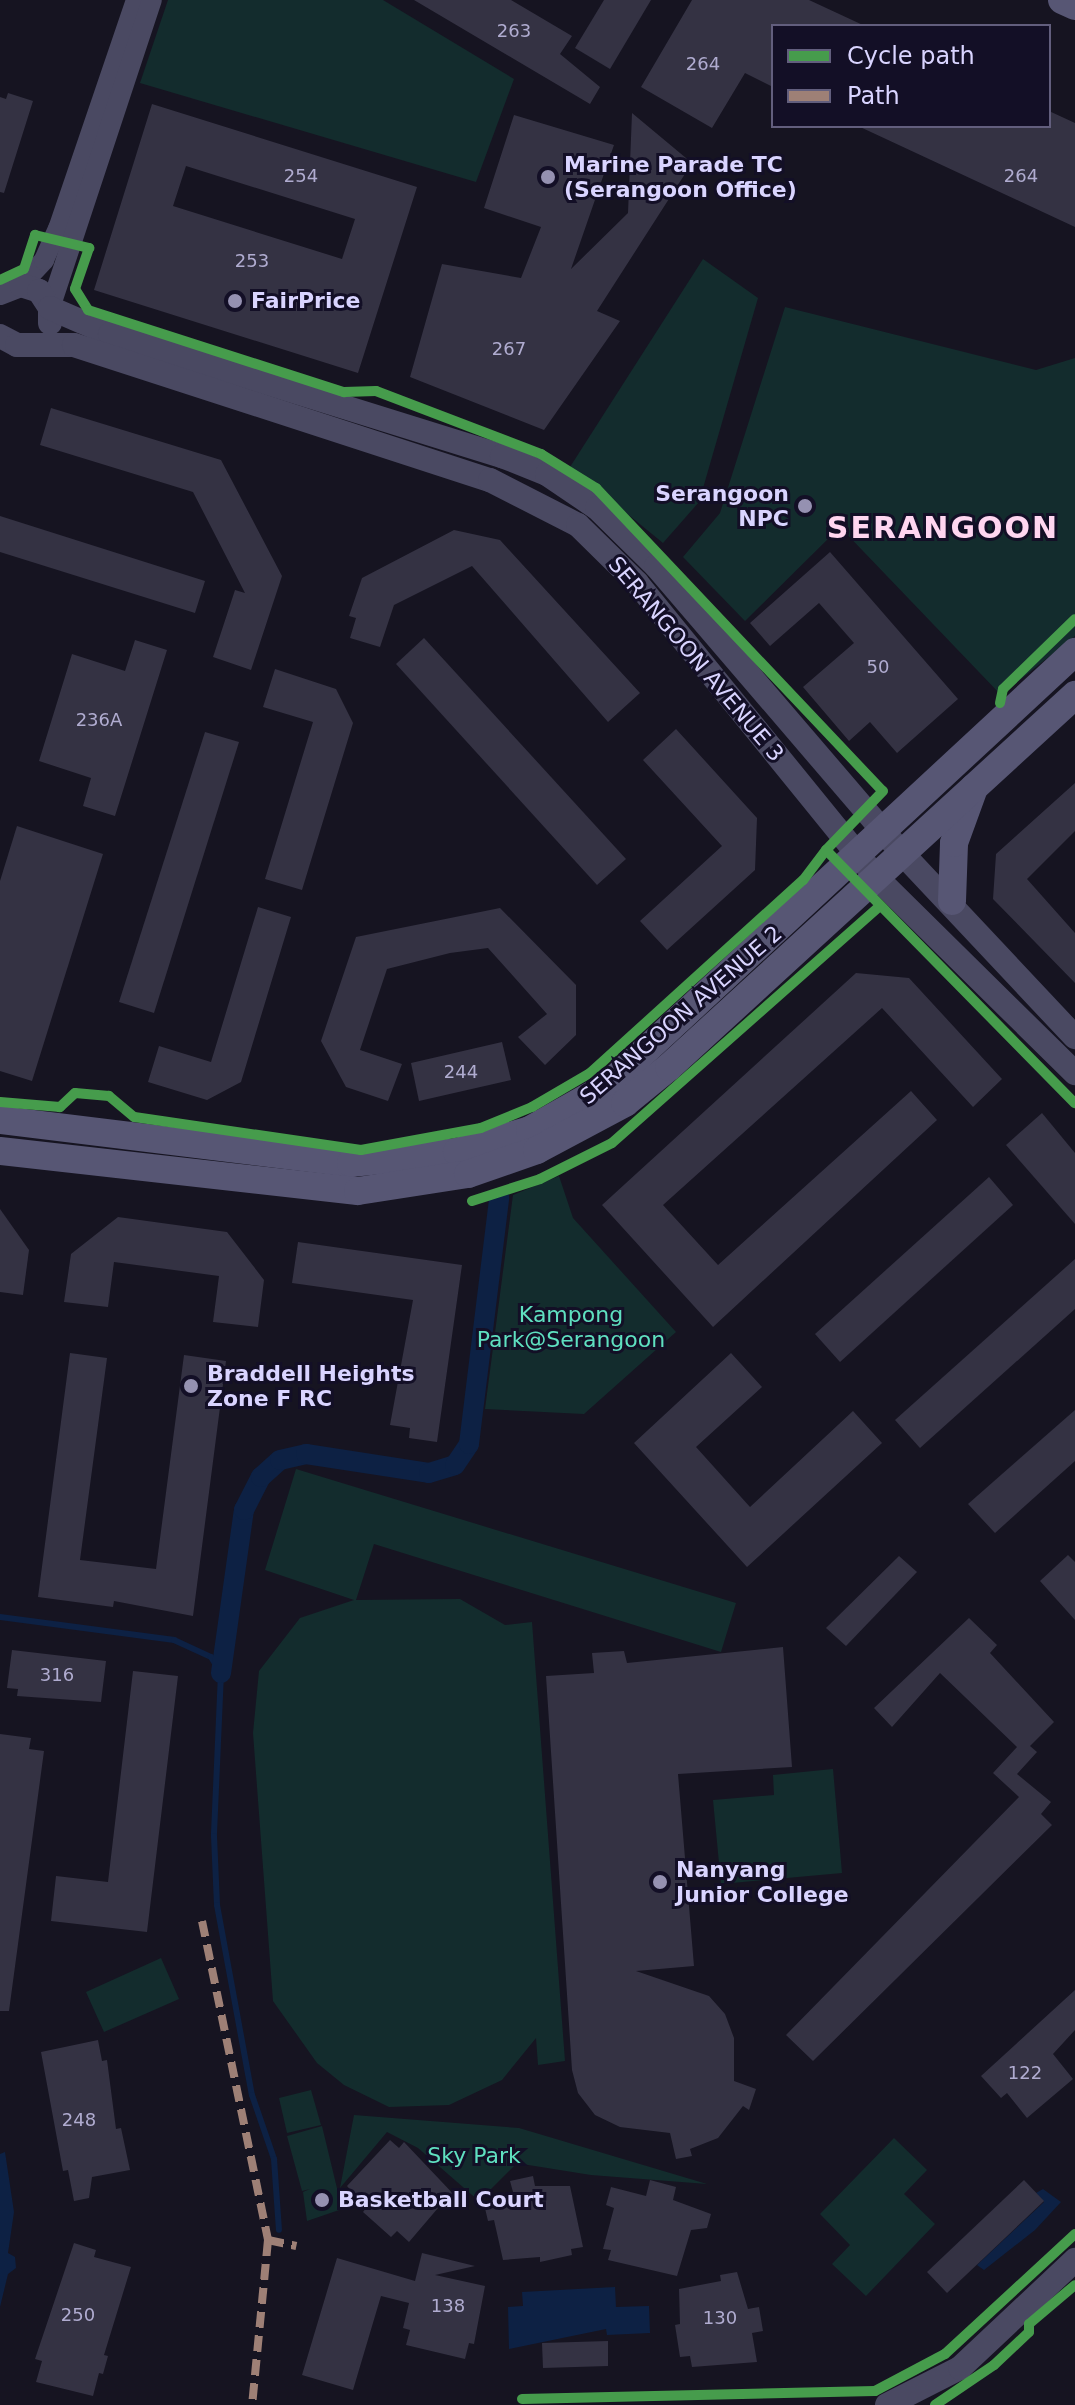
<!DOCTYPE html>
<html>
<head>
<meta charset="utf-8">
<style>
	body { margin:0 }
	#map { position:relative; width:1075px; height:2405px; overflow:hidden; background:#161421; font-family:"DejaVu Sans",sans-serif }
	div>[style] { position:absolute }
	.green>* { inset:0; background:#132c2d }
	.water>* { inset:0; background:#0d2144 }
	.stream>* { height:6px; margin:-3px; padding:0 3px; transform-origin:3px; border-radius:3px; background:#0d2144 }
	.canal>* { height:20px; margin:-10px; padding:0 10px; transform-origin:10px; border-radius:10px; background:#0d2144 }
	.building>* { inset:0; background:#343243 }
	.minor>* { height:20px; margin:-10px; padding:0 10px; transform-origin:10px; border-radius:10px; background:#4a4962 }
	.tertiary>* { height:24px; margin:-12px; padding:0 12px; transform-origin:12px; border-radius:12px; background:#4a4962 }
	.secondary>* { height:28px; margin:-14px; padding:0 14px; transform-origin:14px; border-radius:14px; background:#575674 }
	.quiet>* { height:8px; margin-top:-4px; transform-origin:0; background:repeating-linear-gradient(90deg,#9e8076 0 16px,transparent 0 24px) }
	.cycleway>* { height:10px; margin:-5px; padding:0 5px; transform-origin:5px; border-radius:5px; background:#469c4c }
	.dots>* { width:22px; height:22px; translate:-50% -50%; box-sizing:border-box; border:4px solid #130f26; border-radius:50% }
	span { translate:-50% -50%; white-space:nowrap; text-align:center; line-height:1.15; -webkit-text-stroke:6px #130f26; paint-order:stroke }
	.number-label { font-size:18px; color:#b0acd0 }
	.number-label span { -webkit-text-stroke-width:0 }
	.poi-label { font-size:22px; color:#d9d4ff; font-weight:700 }
	.left { translate:0 -50%; text-align:left }
	.right { translate:-100% -50%; text-align:right }
	.street-label { font-size:22px; color:#d9d4ff }
	.park-label { font-size:22px; color:#5fe0c0 }
	.district-label { font-size:30px; color:#ffd6f0; font-weight:700; letter-spacing:2px }
	.legend { position:absolute; left:771px; top:24px; width:280px; height:104px; box-sizing:border-box; background:#130f26; border:2px solid #625e7d; margin:0; padding:10px 14px; list-style:none; font-size:24px; color:#d9d4ff }
	.legend li { display:flex; align-items:center; gap:16px; height:40px }
	.legend b { width:40px; border:2px solid #625e7d }
</style>
</head>
<body>
<div id="map">
	<div class="green">
		<i style="clip-path:polygon(168px 0,383px 0,514px 79px,476px 182px,140px 83px)"></i>
		<i style="clip-path:polygon(703px 259px,758px 298px,699px 502px,663px 543px,570px 467px)"></i>
		<i style="clip-path:polygon(785px 307px,1036px 370px,1075px 358px,1075px 636px,1001px 695px,840px 527px,745px 621px,683px 557px,720px 513px)"></i>
		<i style="clip-path:polygon(559px 1176px,573px 1218px,676px 1332px,584px 1414px,485px 1409px,513px 1195px)"></i>
		<i style="clip-path:polygon(296px 1469px,736px 1603px,721px 1652px,374px 1544px,356px 1600px,460px 1599px,505px 1625px,532px 1622px,565px 2061px,538px 2065px,536px 2038px,502px 2080px,449px 2105px,389px 2107px,344px 2085px,317px 2063px,273px 2001px,253px 1733px,259px 1671px,300px 1618px,354px 1600px,265px 1570px)"></i>
		<i style="clip-path:polygon(833px 1769px,842px 1873px,721px 1884px,713px 1800px,774px 1795px,773px 1775px)"></i>
		<i style="clip-path:polygon(161px 1958px,179px 1999px,104px 2032px,86px 1992px)"></i>
		<i style="clip-path:polygon(311px 2090px,321px 2125px,287px 2133px,279px 2098px)"></i>
		<i style="clip-path:polygon(354px 2115px,519px 2128px,707px 2184px,591px 2175px,516px 2163px,516px 2156px,514px 2166px,479px 2201px,418px 2148px,387px 2132px,340px 2188px)"></i>
		<i style="clip-path:polygon(322px 2126px,342px 2209px,307px 2221px,303px 2192px,310px 2189px,302px 2191px,287px 2136px)"></i>
		<i style="clip-path:polygon(894px 2138px,927px 2170px,904px 2194px,935px 2224px,866px 2296px,832px 2264px,850px 2245px,820px 2214px)"></i>
	</div>
	<div class="water">
		<i style="clip-path:polygon(5px 2152px,14px 2212px,8px 2253px,15px 2257px,16px 2268px,8px 2274px,0 2307px,0 2154px)"></i>
		<i style="clip-path:polygon(1043px 2189px,1061px 2202px,1035px 2230px,984px 2270px,977px 2265px,1044px 2202px,1036px 2193px)"></i>
		<i style="clip-path:polygon(615px 2287px,616px 2307px,649px 2306px,650px 2333px,607px 2335px,606px 2329px,509px 2349px,508px 2307px,523px 2306px,522px 2292px)"></i>
	</div>
	<div class="stream">
		<i style="left:0;top:1617px;width:176px;rotate:7.5deg"></i>
		<i style="left:174px;top:1640px;width:41px;rotate:24.7deg"></i>
		<i style="left:211px;top:1657px;width:19px;rotate:58deg"></i>
		<i style="left:221px;top:1673px;width:163px;rotate:92.5deg"></i>
		<i style="left:214px;top:1836px;width:69px;rotate:87.5deg"></i>
		<i style="left:217px;top:1905px;width:193px;rotate:79.6deg"></i>
		<i style="left:252px;top:2095px;width:68px;rotate:71deg"></i>
		<i style="left:274px;top:2159px;width:71px;rotate:86deg"></i>
	</div>
	<div class="canal">
		<i style="left:221px;top:1673px;width:165px;rotate:-82deg"></i>
		<i style="left:244px;top:1510px;width:37px;rotate:-63deg"></i>
		<i style="left:261px;top:1477px;width:25px;rotate:-42deg"></i>
		<i style="left:280px;top:1460px;width:27px;rotate:-13deg"></i>
		<i style="left:306px;top:1454px;width:124px;rotate:8.8deg"></i>
		<i style="left:429px;top:1473px;width:27px;rotate:-17deg"></i>
		<i style="left:455px;top:1465px;width:25px;rotate:-56deg"></i>
		<i style="left:469px;top:1444px;width:248px;rotate:-83deg"></i>
	</div>
	<div class="building">
		<i style="clip-path:polygon(414px 0,511px 0,572px 36px,560px 54px,600px 87px,590px 104px)"></i>
		<i style="clip-path:polygon(604px 0,651px 0,610px 69px,575px 48px)"></i>
		<i style="clip-path:polygon(692px 0,809px 0,865px 26px,773px 26px,773px 87px,745px 73px,712px 128px,641px 87px)"></i>
		<i style="clip-path:polygon(8px 93px,33px 101px,4px 193px,0 192px,0 97px,6px 99px)"></i>
		<i style="clip-path:polygon(evenodd,152px 104px,417px 187px,358px 373px,94px 290px,152px 104px,186px 166px,355px 219px,342px 259px,173px 206px,186px 166px)"></i>
		<i style="clip-path:polygon(1049px 111px,1075px 123px,1075px 227px,858px 126px,1049px 126px)"></i>
		<i style="clip-path:polygon(632px 113px,692px 163px,597px 311px,620px 321px,544px 430px,410px 377px,442px 264px,521px 278px,541px 227px,484px 208px,514px 115px,614px 145px,571px 269px,628px 213px)"></i>
		<i style="clip-path:polygon(51px 408px,221px 460px,282px 576px,251px 670px,213px 657px,235px 590px,245px 593px,193px 492px,40px 445px)"></i>
		<i style="clip-path:polygon(0 516px,205px 581px,195px 613px,0 552px)"></i>
		<i style="clip-path:polygon(454px 530px,500px 540px,640px 693px,608px 722px,472px 566px,394px 605px,380px 647px,350px 638px,356px 618px,349px 616px,362px 578px)"></i>
		<i style="clip-path:polygon(830px 552px,958px 699px,897px 753px,870px 722px,849px 741px,803px 687px,854px 643px,819px 603px,770px 646px,750px 623px)"></i>
		<i style="clip-path:polygon(424px 638px,626px 859px,597px 885px,396px 664px)"></i>
		<i style="clip-path:polygon(135px 640px,167px 650px,115px 816px,83px 806px,91px 778px,39px 761px,72px 654px,125px 671px)"></i>
		<i style="clip-path:polygon(275px 669px,336px 689px,353px 723px,302px 890px,265px 879px,313px 722px,263px 707px)"></i>
		<i style="clip-path:polygon(676px 729px,757px 818px,755px 870px,667px 950px,640px 921px,722px 846px,643px 760px)"></i>
		<i style="clip-path:polygon(205px 732px,239px 742px,154px 1013px,119px 1002px)"></i>
		<i style="clip-path:polygon(1075px 783px,1075px 831px,1027px 879px,1075px 933px,1075px 983px,993px 899px,996px 854px)"></i>
		<i style="clip-path:polygon(17px 826px,103px 854px,32px 1081px,0 1071px,0 881px)"></i>
		<i style="clip-path:polygon(258px 907px,291px 917px,241px 1082px,207px 1100px,148px 1082px,159px 1046px,211px 1062px)"></i>
		<i style="clip-path:polygon(500px 908px,576px 985px,576px 1035px,545px 1065px,518px 1037px,547px 1014px,488px 948px,450px 953px,387px 969px,360px 1050px,402px 1064px,388px 1101px,346px 1087px,321px 1041px,356px 937px)"></i>
		<i style="clip-path:polygon(856px 973px,909px 978px,1002px 1079px,973px 1107px,882px 1008px,663px 1205px,718px 1265px,911px 1091px,937px 1120px,713px 1327px,602px 1205px)"></i>
		<i style="clip-path:polygon(502px 1042px,511px 1080px,419px 1101px,411px 1063px)"></i>
		<i style="clip-path:polygon(1042px 1113px,1075px 1153px,1075px 1224px,1006px 1145px)"></i>
		<i style="clip-path:polygon(989px 1177px,1013px 1205px,840px 1362px,815px 1334px)"></i>
		<i style="clip-path:polygon(0 1209px,29px 1250px,23px 1295px,0 1292px)"></i>
		<i style="clip-path:polygon(118px 1217px,227px 1232px,264px 1280px,258px 1327px,213px 1322px,219px 1276px,114px 1262px,108px 1307px,64px 1302px,71px 1254px)"></i>
		<i style="clip-path:polygon(298px 1242px,462px 1265px,437px 1442px,409px 1438px,410px 1428px,390px 1425px,413px 1300px,292px 1283px)"></i>
		<i style="clip-path:polygon(1075px 1259px,1075px 1309px,920px 1448px,895px 1420px)"></i>
		<i style="clip-path:polygon(70px 1353px,107px 1358px,80px 1560px,156px 1569px,184px 1355px,226px 1361px,193px 1616px,114px 1601px,113px 1607px,38px 1597px)"></i>
		<i style="clip-path:polygon(731px 1353px,762px 1387px,696px 1447px,750px 1507px,853px 1411px,882px 1443px,747px 1567px,634px 1443px)"></i>
		<i style="clip-path:polygon(1075px 1410px,1075px 1461px,995px 1533px,968px 1504px)"></i>
		<i style="clip-path:polygon(1068px 1555px,1075px 1562px,1075px 1620px,1040px 1581px)"></i>
		<i style="clip-path:polygon(899px 1556px,917px 1572px,846px 1646px,826px 1628px)"></i>
		<i style="clip-path:polygon(969px 1618px,997px 1645px,990px 1653px,1054px 1722px,1030px 1746px,1037px 1752px,1017px 1774px,1051px 1802px,1041px 1814px,1052px 1825px,813px 2061px,786px 2035px,1019px 1797px,993px 1773px,1017px 1747px,940px 1673px,892px 1727px,874px 1708px)"></i>
		<i style="clip-path:polygon(783px 1647px,792px 1767px,678px 1774px,694px 1966px,636px 1971px,709px 1996px,725px 2014px,734px 2038px,734px 2081px,756px 2089px,749px 2110px,743px 2106px,718px 2138px,690px 2149px,692px 2156px,676px 2159px,670px 2133px,620px 2127px,595px 2115px,578px 2093px,572px 2070px,546px 1676px,594px 1673px,592px 1653px,624px 1651px,627px 1663px)"></i>
		<i style="clip-path:polygon(12px 1650px,106px 1661px,101px 1702px,17px 1696px,18px 1689px,7px 1688px)"></i>
		<i style="clip-path:polygon(133px 1671px,178px 1676px,147px 1932px,51px 1921px,56px 1876px,108px 1882px)"></i>
		<i style="clip-path:polygon(0 1734px,31px 1738px,29px 1749px,44px 1751px,9px 2011px,0 2011px)"></i>
		<i style="clip-path:polygon(1075px 1990px,1075px 2030px,1053px 2054px,1073px 2079px,1027px 2118px,1007px 2093px,1001px 2098px,981px 2076px)"></i>
		<i style="clip-path:polygon(98px 2040px,102px 2061px,107px 2060px,116px 2129px,121px 2128px,130px 2170px,92px 2177px,89px 2198px,74px 2201px,68px 2170px,63px 2171px,41px 2052px)"></i>
		<i style="clip-path:polygon(390px 2140px,399px 2148px,404px 2142px,458px 2199px,447px 2210px,438px 2208px,409px 2242px,397px 2231px,391px 2237px,363px 2212px,366px 2208px,347px 2186px)"></i>
		<i style="clip-path:polygon(533px 2176px,535px 2186px,570px 2186px,583px 2247px,571px 2249px,572px 2255px,540px 2262px,540px 2257px,503px 2260px,494px 2220px,488px 2221px,484px 2204px,513px 2192px,510px 2181px)"></i>
		<i style="clip-path:polygon(650px 2180px,676px 2187px,673px 2200px,711px 2214px,707px 2228px,691px 2230px,677px 2276px,608px 2260px,611px 2250px,603px 2249px,614px 2208px,606px 2205px,611px 2187px,646px 2196px)"></i>
		<i style="clip-path:polygon(1024px 2180px,1044px 2201px,947px 2293px,927px 2272px)"></i>
		<i style="clip-path:polygon(74px 2243px,96px 2250px,94px 2257px,131px 2267px,104px 2355px,108px 2356px,103px 2374px,99px 2373px,93px 2396px,36px 2382px,42px 2361px,35px 2359px)"></i>
		<i style="clip-path:polygon(422px 2253px,475px 2266px,435px 2275px,485px 2286px,474px 2344px,469px 2343px,465px 2359px,406px 2345px,410px 2330px,403px 2328px,409px 2303px,381px 2296px,353px 2390px,302px 2375px,337px 2258px,415px 2281px)"></i>
		<i style="clip-path:polygon(737px 2272px,748px 2309px,759px 2307px,763px 2331px,752px 2333px,757px 2362px,692px 2367px,690px 2356px,680px 2357px,675px 2325px,680px 2324px,679px 2289px,721px 2281px,720px 2275px)"></i>
		<i style="clip-path:polygon(608px 2341px,608px 2366px,543px 2368px,542px 2343px)"></i>
	</div>
	<div class="minor">
		<i style="left:21px;top:285px;width:34px;rotate:-47deg"></i>
		<i style="left:44px;top:260px;width:34px;rotate:-66deg"></i>
		<i style="left:58px;top:229px;width:242px;rotate:-71.2deg"></i>
		<i style="left:50px;top:308px;width:324px;rotate:-71.7deg"></i>
	</div>
	<div class="tertiary">
		<i style="left:0;top:293px;width:22px;rotate:-21deg"></i>
		<i style="left:21px;top:285px;width:19px;rotate:18deg"></i>
		<i style="left:39px;top:291px;width:20px;rotate:57deg"></i>
		<i style="left:50px;top:308px;width:15px;rotate:90deg"></i>
		<i style="left:50px;top:308px;width:65px;rotate:23.4deg"></i>
		<i style="left:110px;top:334px;width:411px;rotate:17.3deg"></i>
		<i style="left:502px;top:456px;width:48px;rotate:21.8deg"></i>
		<i style="left:547px;top:474px;width:60px;rotate:34.2deg"></i>
		<i style="left:597px;top:508px;width:83px;rotate:44.5deg"></i>
		<i style="left:656px;top:566px;width:377px;rotate:49.4deg"></i>
		<i style="left:901px;top:852px;width:254px;rotate:46.8deg"></i>
		<i style="left:0;top:336px;width:19px;rotate:28deg"></i>
		<i style="left:17px;top:345px;width:57px"></i>
		<i style="left:74px;top:345px;width:437px;rotate:18deg"></i>
		<i style="left:490px;top:480px;width:99px;rotate:27.1deg"></i>
		<i style="left:578px;top:525px;width:83px;rotate:44.5deg"></i>
		<i style="left:637px;top:583px;width:377px;rotate:50.9deg"></i>
		<i style="left:875px;top:876px;width:281px;rotate:44.6deg"></i>
		<i style="left:887px;top:2405px;width:82px;rotate:-26.9deg"></i>
		<i style="left:960px;top:2368px;width:158px;rotate:-43.2deg"></i>
	</div>
	<div class="secondary">
		<i style="left:1062px;top:0;width:14px;rotate:25deg"></i>
		<i style="left:952px;top:901px;width:58px;rotate:-88deg"></i>
		<i style="left:954px;top:843px;width:59px;rotate:-70deg"></i>
		<i style="left:0;top:1120px;width:354px;rotate:7deg"></i>
		<i style="left:351px;top:1163px;width:107px;rotate:-5.9deg"></i>
		<i style="left:457px;top:1152px;width:76px;rotate:-16.8deg"></i>
		<i style="left:530px;top:1130px;width:87px;rotate:-29.5deg"></i>
		<i style="left:606px;top:1087px;width:640px;rotate:-42.85deg"></i>
		<i style="left:0;top:1151px;width:360px;rotate:6.4deg"></i>
		<i style="left:358px;top:1191px;width:111px;rotate:-8.8deg"></i>
		<i style="left:468px;top:1174px;width:73px;rotate:-19.2deg"></i>
		<i style="left:537px;top:1150px;width:100px;rotate:-28.1deg"></i>
		<i style="left:625px;top:1103px;width:57px;rotate:-39.3deg"></i>
		<i style="left:669px;top:1067px;width:551px;rotate:-42.5deg"></i>
	</div>
	<div class="quiet">
		<i style="left:202px;top:1921px;width:326px;rotate:78.3deg"></i>
		<i style="left:268px;top:2240px;width:166px;rotate:95.5deg"></i>
		<i style="left:268px;top:2240px;width:29px;rotate:12deg"></i>
	</div>
	<div class="cycleway">
		<i style="left:0;top:280px;width:26px;rotate:-25deg"></i>
		<i style="left:24px;top:269px;width:36px;rotate:-72deg"></i>
		<i style="left:35px;top:235px;width:56px;rotate:13.5deg"></i>
		<i style="left:89px;top:248px;width:43px;rotate:108.9deg"></i>
		<i style="left:75px;top:289px;width:25px;rotate:58deg"></i>
		<i style="left:88px;top:310px;width:269px;rotate:17.8deg"></i>
		<i style="left:344px;top:392px;width:32px;rotate:-2deg"></i>
		<i style="left:376px;top:391px;width:177px;rotate:20.9deg"></i>
		<i style="left:541px;top:454px;width:65px;rotate:31.7deg"></i>
		<i style="left:596px;top:488px;width:417px;rotate:46.6deg"></i>
		<i style="left:883px;top:791px;width:82px;rotate:134deg"></i>
		<i style="left:826px;top:850px;width:38px;rotate:127deg"></i>
		<i style="left:803px;top:880px;width:287px;rotate:137.8deg"></i>
		<i style="left:590px;top:1073px;width:67px;rotate:149.6deg"></i>
		<i style="left:532px;top:1107px;width:55px;rotate:157.6deg"></i>
		<i style="left:481px;top:1128px;width:122px;rotate:169.6deg"></i>
		<i style="left:361px;top:1150px;width:229px;rotate:-171.7deg"></i>
		<i style="left:134px;top:1117px;width:33px;rotate:-140deg"></i>
		<i style="left:109px;top:1096px;width:34px;rotate:-175deg"></i>
		<i style="left:75px;top:1093px;width:21px;rotate:137deg"></i>
		<i style="left:60px;top:1107px;width:60px;rotate:-175.2deg"></i>
		<i style="left:1000px;top:703px;width:14px;rotate:-78deg"></i>
		<i style="left:1003px;top:689px;width:100px;rotate:-44.2deg"></i>
		<i style="left:826px;top:850px;width:355px;rotate:45.5deg"></i>
		<i style="left:472px;top:1201px;width:71px;rotate:-17.9deg"></i>
		<i style="left:540px;top:1179px;width:80px;rotate:-26.6deg"></i>
		<i style="left:612px;top:1143px;width:358px;rotate:-41.5deg"></i>
		<i style="left:522px;top:2399px;width:353px;rotate:-1.3deg"></i>
		<i style="left:875px;top:2391px;width:79px;rotate:-27.9deg"></i>
		<i style="left:945px;top:2354px;width:177px;rotate:-42.7deg"></i>
		<i style="left:935px;top:2405px;width:71px;rotate:-34.1deg"></i>
		<i style="left:994px;top:2365px;width:48px;rotate:-43.3deg"></i>
		<i style="left:1029px;top:2332px;width:8px;rotate:-90deg"></i>
		<i style="left:1029px;top:2324px;width:60px;rotate:-40.3deg"></i>
	</div>
	<div class="dots">
		<i style="left:548px;top:177px;background:#9591b1"></i>
		<i style="left:235px;top:301px;background:#9591b1"></i>
		<i style="left:805px;top:506px;background:#9591b1"></i>
		<i style="left:191px;top:1386px;background:#9591b1"></i>
		<i style="left:660px;top:1882px;background:#9591b1"></i>
		<i style="left:322px;top:2200px;background:#9591b1"></i>
	</div>
	<div class="number-label">
		<span style="left:514px;top:31px">263</span>
		<span style="left:703px;top:64px">264</span>
		<span style="left:301px;top:176px">254</span>
		<span style="left:1021px;top:176px">264</span>
		<span style="left:252px;top:261px">253</span>
		<span style="left:509px;top:349px">267</span>
		<span style="left:878px;top:667px">50</span>
		<span style="left:99px;top:720px">236A</span>
		<span style="left:461px;top:1072px">244</span>
		<span style="left:57px;top:1675px">316</span>
		<span style="left:1025px;top:2073px">122</span>
		<span style="left:79px;top:2120px">248</span>
		<span style="left:448px;top:2306px">138</span>
		<span style="left:78px;top:2315px">250</span>
		<span style="left:720px;top:2318px">130</span>
	</div>
	<div class="poi-label">
		<span class="left" style="left:564px;top:177px">Marine Parade TC<br>(Serangoon Office)</span>
		<span class="left" style="left:251px;top:301px">FairPrice</span>
		<span class="right" style="left:789px;top:506px">Serangoon<br>NPC</span>
		<span class="left" style="left:207px;top:1386px">Braddell Heights<br>Zone F RC</span>
		<span class="left" style="left:676px;top:1882px">Nanyang<br>Junior College</span>
		<span class="left" style="left:338px;top:2200px">Basketball Court</span>
	</div>
	<div class="street-label">
		<span style="left:696px;top:659px;rotate:50deg">SERANGOON AVENUE 3</span>
		<span style="left:681px;top:1015px;rotate:-41deg">SERANGOON AVENUE 2</span>
	</div>
	<div class="park-label">
		<span style="left:571px;top:1327px">Kampong<br>Park@Serangoon</span>
		<span style="left:474px;top:2156px">Sky Park</span>
	</div>
	<div class="district-label">
		<span style="left:943px;top:528px">SERANGOON</span>
	</div>
	<ul class="legend">
	<li><b style="height:10px;background:#469c4c"></b>Cycle path</li>
	<li><b style="height:10px;background:#9e8076"></b>Path</li>
	</ul>
</div>
</body>
</html>
